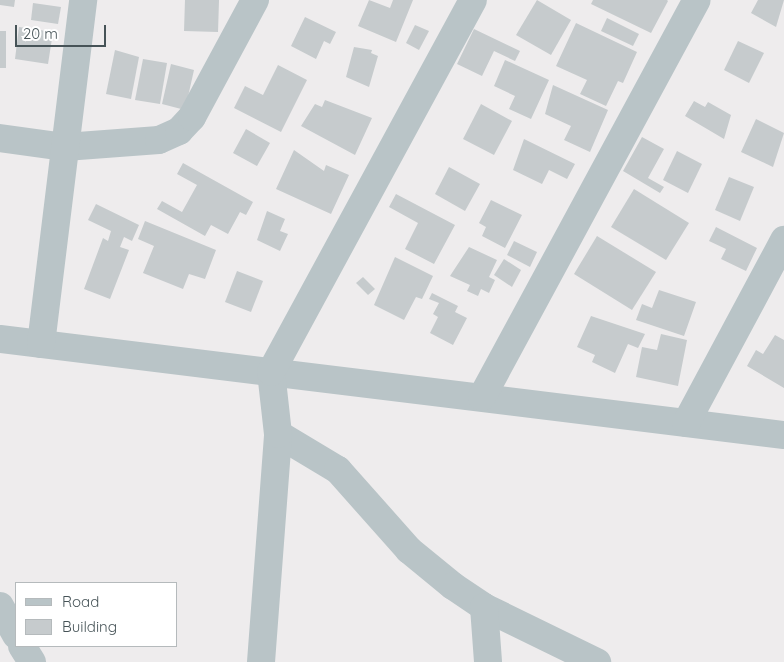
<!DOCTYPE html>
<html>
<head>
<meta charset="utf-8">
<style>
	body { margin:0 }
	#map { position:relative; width:784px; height:662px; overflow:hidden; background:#eeeced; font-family:Quicksand,sans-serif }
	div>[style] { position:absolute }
	.building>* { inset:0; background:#c6cbcd }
	.street>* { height:28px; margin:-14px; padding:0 14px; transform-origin:14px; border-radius:14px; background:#b9c4c7 }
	span { translate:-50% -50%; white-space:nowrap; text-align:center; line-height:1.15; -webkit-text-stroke:4px #fff; paint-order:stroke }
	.legend { position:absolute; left:15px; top:582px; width:162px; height:65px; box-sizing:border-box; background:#fff; border:1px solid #b5babc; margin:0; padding:6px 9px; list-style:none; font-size:15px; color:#465357 }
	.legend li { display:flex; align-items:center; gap:10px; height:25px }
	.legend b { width:25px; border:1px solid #b5babc }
	.scale { position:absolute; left:15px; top:25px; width:91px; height:22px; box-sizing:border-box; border:2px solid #465357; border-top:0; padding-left:6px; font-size:15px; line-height:18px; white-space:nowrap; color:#465357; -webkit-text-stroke:4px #fff; paint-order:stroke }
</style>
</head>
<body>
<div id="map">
	<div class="building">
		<i style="clip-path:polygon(0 0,15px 0,14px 7px,0 5px)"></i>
		<i style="clip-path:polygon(185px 0,219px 0,218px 32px,184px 31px)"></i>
		<i style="clip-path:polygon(369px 0,390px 8px,393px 0,413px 0,396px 42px,358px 26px)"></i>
		<i style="clip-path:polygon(537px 0,571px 20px,551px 55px,516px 35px)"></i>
		<i style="clip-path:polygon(593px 0,667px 0,668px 1px,651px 33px,591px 4px)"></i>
		<i style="clip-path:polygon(758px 0,784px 0,776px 27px,751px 13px)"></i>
		<i style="clip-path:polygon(33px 3px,61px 7px,58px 24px,31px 20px)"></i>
		<i style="clip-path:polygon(305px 17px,336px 32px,330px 44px,324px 41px,316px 59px,291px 46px)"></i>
		<i style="clip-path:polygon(607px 18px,639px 34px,633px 46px,601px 31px)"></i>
		<i style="clip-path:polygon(576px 23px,637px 52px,623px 83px,618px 81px,606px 106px,580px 94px,587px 80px,556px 66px)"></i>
		<i style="clip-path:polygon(415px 25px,429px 31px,419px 50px,406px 43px)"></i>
		<i style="clip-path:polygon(19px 27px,53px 32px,48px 64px,15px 59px)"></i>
		<i style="clip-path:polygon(474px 29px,520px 51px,515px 61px,494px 51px,482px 76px,457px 64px)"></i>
		<i style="clip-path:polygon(0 31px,6px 31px,6px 68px,0 68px)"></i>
		<i style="clip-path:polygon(738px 41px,764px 53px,749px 83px,724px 70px)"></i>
		<i style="clip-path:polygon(354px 47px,372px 50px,371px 53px,378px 56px,369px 87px,346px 77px)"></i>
		<i style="clip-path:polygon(115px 50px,139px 57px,131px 99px,106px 94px)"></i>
		<i style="clip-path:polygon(143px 59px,167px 63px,160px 104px,135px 100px)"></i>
		<i style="clip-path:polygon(505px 60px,549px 80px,531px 119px,509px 109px,515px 96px,494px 86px)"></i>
		<i style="clip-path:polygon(171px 64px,194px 70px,185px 110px,162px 104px)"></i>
		<i style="clip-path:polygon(278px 65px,307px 80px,281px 132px,234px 108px,245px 86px,263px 95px)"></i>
		<i style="clip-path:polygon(553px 85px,608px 110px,590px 152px,564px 140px,571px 126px,545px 114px)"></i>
		<i style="clip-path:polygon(325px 100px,372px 118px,355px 155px,301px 126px,315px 104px,322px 107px)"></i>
		<i style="clip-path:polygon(694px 101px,705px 107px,708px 102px,731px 115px,724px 139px,685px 116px)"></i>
		<i style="clip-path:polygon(481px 104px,512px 121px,494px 155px,463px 139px)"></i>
		<i style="clip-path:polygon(756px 119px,784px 133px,773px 167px,741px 152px)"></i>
		<i style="clip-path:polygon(246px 129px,270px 143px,257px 166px,233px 153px)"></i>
		<i style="clip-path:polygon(642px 137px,664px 149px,648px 178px,664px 187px,660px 193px,623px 171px)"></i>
		<i style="clip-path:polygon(524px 139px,575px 164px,567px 179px,549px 170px,542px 184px,513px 170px)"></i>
		<i style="clip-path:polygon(294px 150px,324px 171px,326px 165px,349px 175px,331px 214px,276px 189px)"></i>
		<i style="clip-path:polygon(677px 151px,702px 164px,688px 193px,663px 180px)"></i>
		<i style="clip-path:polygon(183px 163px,253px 202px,246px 215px,240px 212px,228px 234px,211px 225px,205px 236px,157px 209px,162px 201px,182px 212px,197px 185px,177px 174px)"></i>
		<i style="clip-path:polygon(449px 167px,480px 184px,465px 211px,435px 194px)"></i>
		<i style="clip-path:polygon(729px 177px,754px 187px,740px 221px,715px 210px)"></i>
		<i style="clip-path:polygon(634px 189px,689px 223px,666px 260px,611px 227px)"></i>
		<i style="clip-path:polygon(396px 194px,455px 225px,434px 264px,405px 249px,418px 223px,389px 207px)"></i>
		<i style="clip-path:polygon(491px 200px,522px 215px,505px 248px,482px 236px,486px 227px,479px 223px)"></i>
		<i style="clip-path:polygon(96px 204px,139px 225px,132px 241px,124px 237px,120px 247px,129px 250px,110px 299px,84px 289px,103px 238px,108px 241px,111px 231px,88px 220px)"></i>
		<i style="clip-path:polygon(267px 211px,285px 219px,280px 231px,288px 234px,280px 251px,257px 240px)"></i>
		<i style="clip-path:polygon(145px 221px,216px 250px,205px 279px,189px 274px,183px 289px,143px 273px,154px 246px,138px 239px)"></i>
		<i style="clip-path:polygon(716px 227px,757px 248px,746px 271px,721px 259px,726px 249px,709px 241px)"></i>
		<i style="clip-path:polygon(597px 236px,656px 272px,632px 310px,574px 274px)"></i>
		<i style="clip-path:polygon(514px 241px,537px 252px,530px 267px,507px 255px)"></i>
		<i style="clip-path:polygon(469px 247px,497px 260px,489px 277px,495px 280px,489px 293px,481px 289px,478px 296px,467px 291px,470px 285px,450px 276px)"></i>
		<i style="clip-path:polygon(395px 257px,433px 276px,422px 299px,416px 297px,404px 320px,374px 305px)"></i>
		<i style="clip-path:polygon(504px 259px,521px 270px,512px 287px,494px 275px)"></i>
		<i style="clip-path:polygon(237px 271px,263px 281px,251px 312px,225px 302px)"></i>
		<i style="clip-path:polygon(363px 277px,375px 289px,368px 295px,356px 283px)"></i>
		<i style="clip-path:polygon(659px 290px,696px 302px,684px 336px,636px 320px,642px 304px,652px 308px)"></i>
		<i style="clip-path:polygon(432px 293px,458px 306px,455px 312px,467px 318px,453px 345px,430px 333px,438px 317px,433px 314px,439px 303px,429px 299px)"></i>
		<i style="clip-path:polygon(591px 316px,645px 334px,638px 348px,628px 344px,615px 373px,592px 362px,595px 355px,577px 347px)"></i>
		<i style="clip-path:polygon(661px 334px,687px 340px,678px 386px,636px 377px,642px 347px,657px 350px)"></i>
		<i style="clip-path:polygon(775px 335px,784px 340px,784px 388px,747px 366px,756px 350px,763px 354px)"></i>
	</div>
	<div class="street">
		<i style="left:0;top:138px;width:66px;rotate:7.9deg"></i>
		<i style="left:65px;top:147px;width:94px;rotate:-4.3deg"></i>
		<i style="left:159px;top:140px;width:22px;rotate:-24deg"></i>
		<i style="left:179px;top:131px;width:19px;rotate:-47deg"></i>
		<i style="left:192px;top:117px;width:133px;rotate:-61.7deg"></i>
		<i style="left:0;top:339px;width:790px;rotate:6.98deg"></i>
		<i style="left:41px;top:344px;width:347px;rotate:-83deg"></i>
		<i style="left:482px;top:397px;width:451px;rotate:-61.6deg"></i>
		<i style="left:686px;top:423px;width:208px;rotate:-61.8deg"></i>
		<i style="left:278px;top:434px;width:70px;rotate:31deg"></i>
		<i style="left:338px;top:470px;width:107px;rotate:48.4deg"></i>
		<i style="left:409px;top:550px;width:57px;rotate:39.3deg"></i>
		<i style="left:453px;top:586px;width:37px;rotate:34deg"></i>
		<i style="left:484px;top:607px;width:126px;rotate:26deg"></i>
		<i style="left:0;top:606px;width:33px;rotate:61deg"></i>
		<i style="left:484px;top:607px;width:55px;rotate:85.8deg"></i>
		<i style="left:22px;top:646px;width:19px;rotate:58deg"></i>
		<i style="left:261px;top:662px;width:229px;rotate:-85.7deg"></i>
		<i style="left:278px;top:434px;width:62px;rotate:-96.4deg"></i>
		<i style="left:271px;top:372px;width:423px;rotate:-61.5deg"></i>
	</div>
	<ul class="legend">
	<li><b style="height:6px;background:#b9c4c7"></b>Road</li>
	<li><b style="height:14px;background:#c6cbcd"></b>Building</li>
	</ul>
	<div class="scale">20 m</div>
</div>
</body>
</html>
